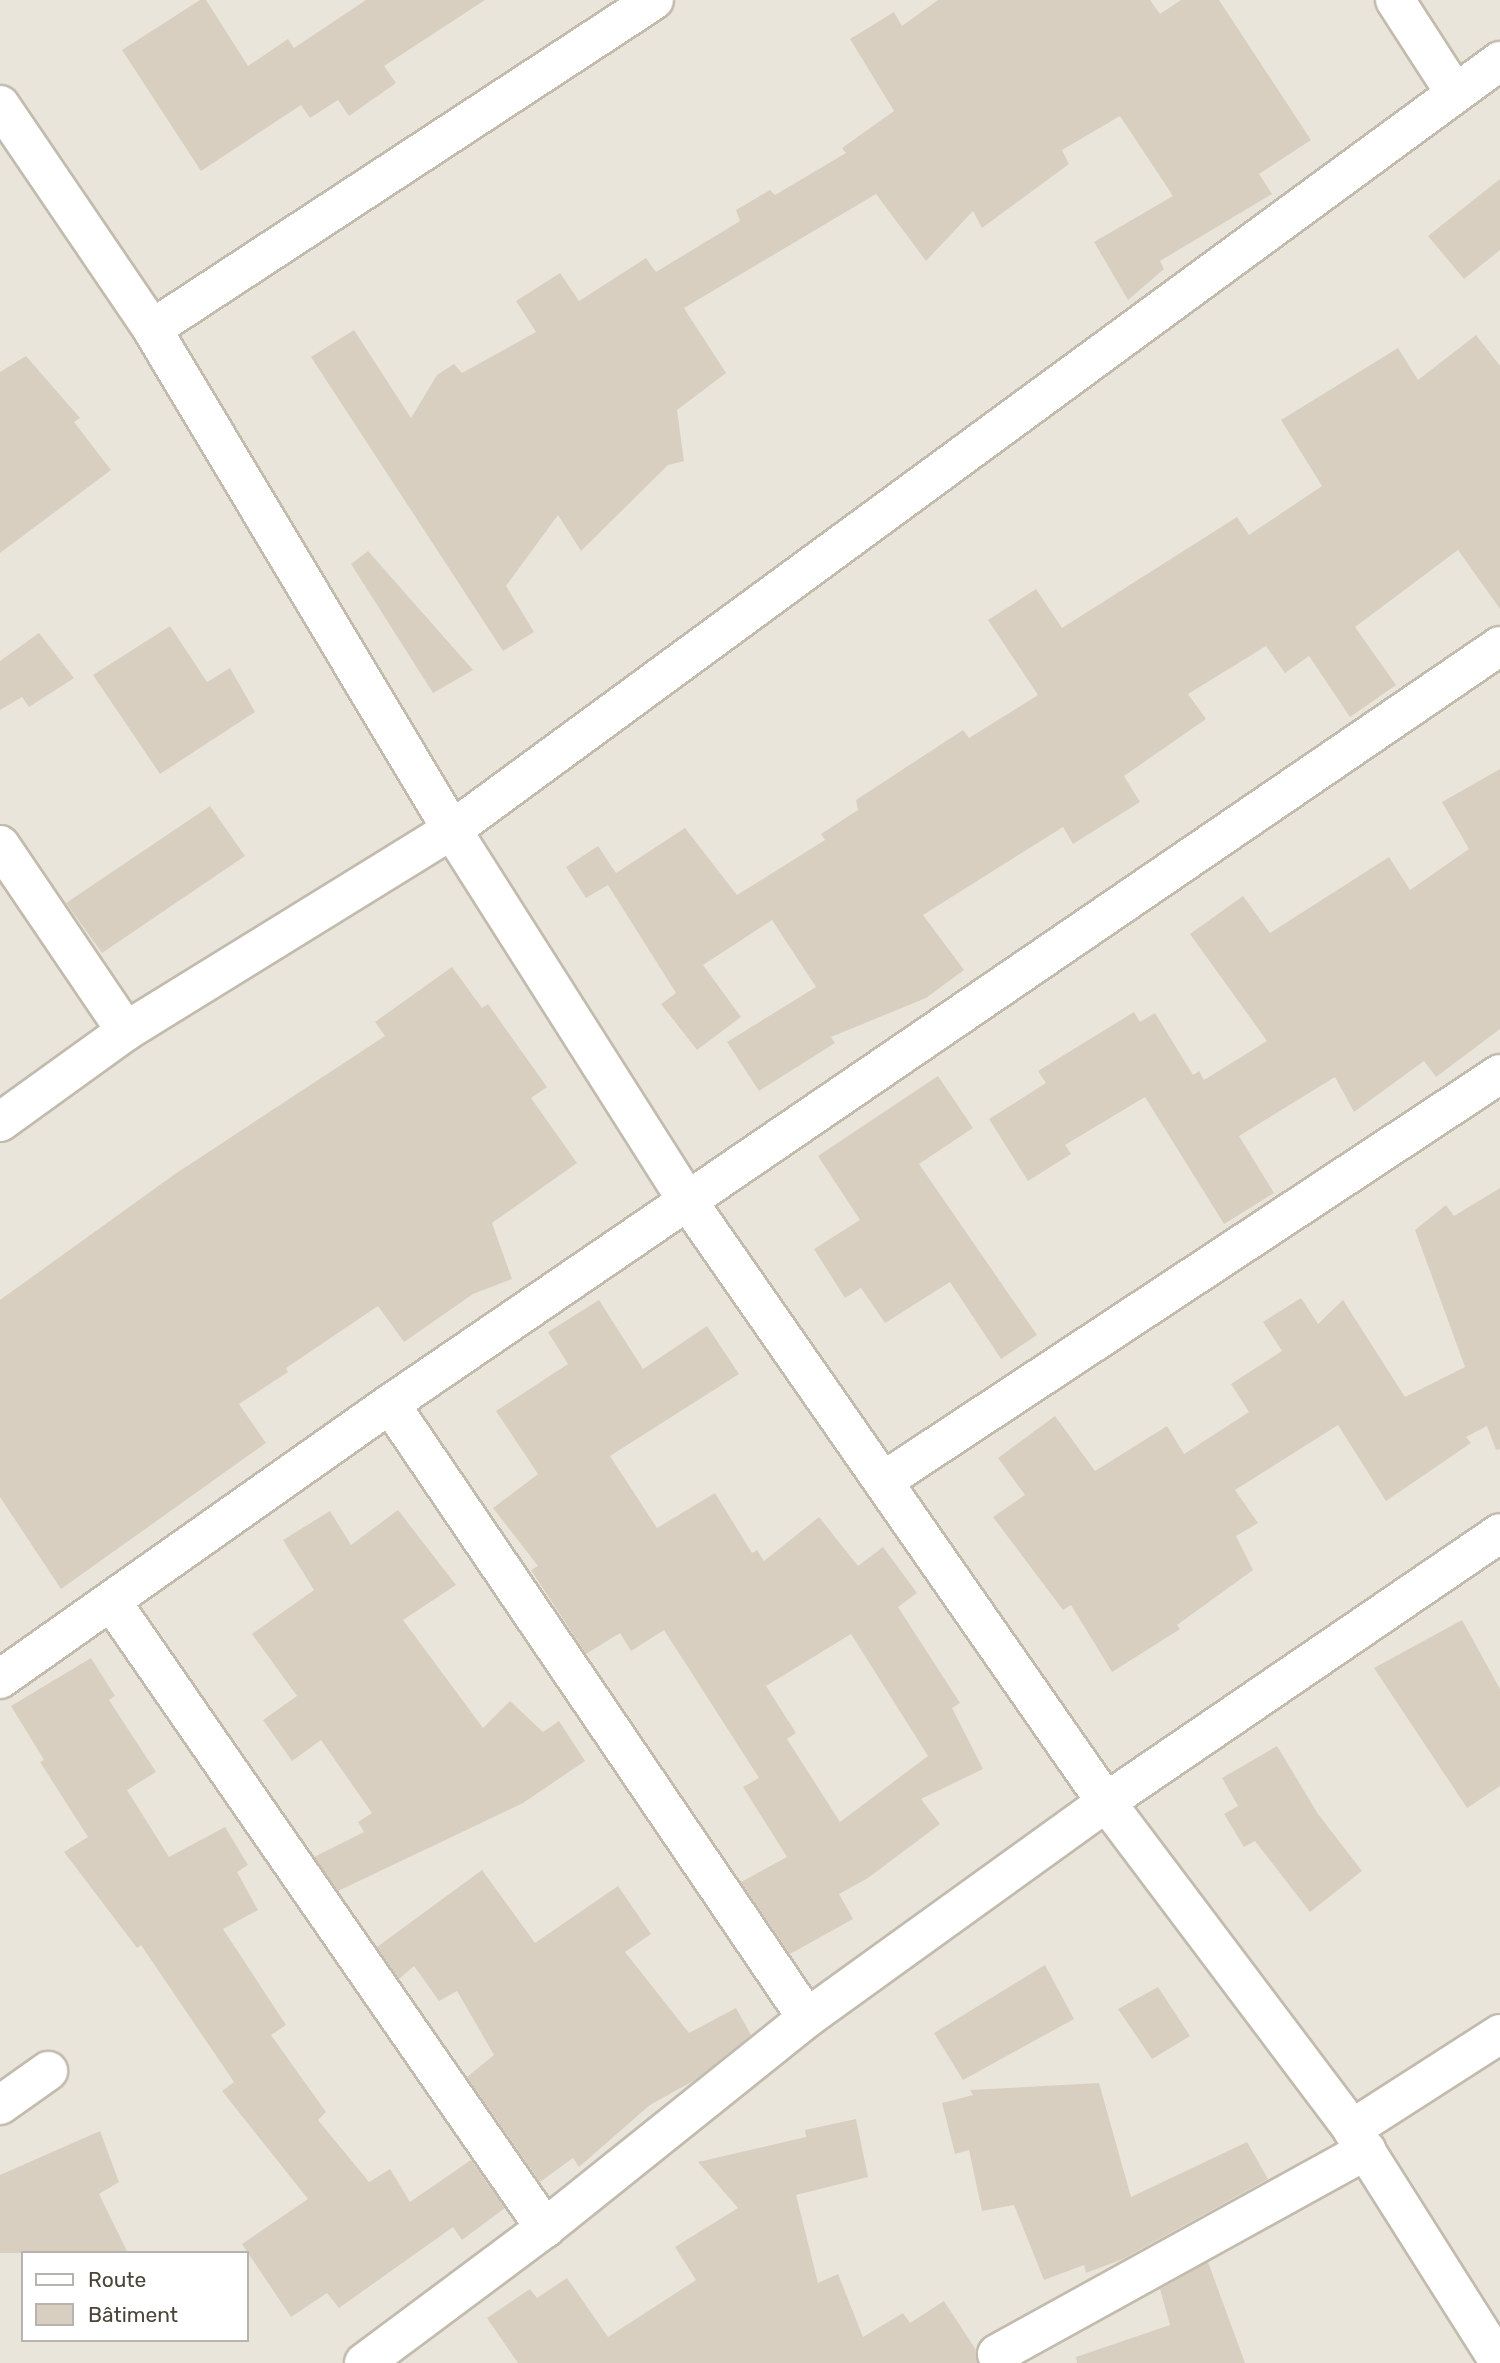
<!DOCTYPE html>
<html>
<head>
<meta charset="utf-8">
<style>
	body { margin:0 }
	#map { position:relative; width:1500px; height:2363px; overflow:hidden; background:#f6f3ec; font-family:Rubik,sans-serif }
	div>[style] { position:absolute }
	.residential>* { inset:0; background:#eae5da }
	.building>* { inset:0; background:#d8cfc1 }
	.roads { filter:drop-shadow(2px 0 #c2bbae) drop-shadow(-2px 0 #c2bbae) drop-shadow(0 2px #c2bbae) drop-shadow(0 -2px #c2bbae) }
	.street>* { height:38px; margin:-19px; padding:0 19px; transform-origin:19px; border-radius:19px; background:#fff }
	span { translate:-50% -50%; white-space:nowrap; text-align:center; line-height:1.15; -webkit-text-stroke:5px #fff; paint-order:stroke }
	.legend { position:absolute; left:21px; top:2251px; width:228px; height:91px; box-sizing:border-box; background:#fff; border:2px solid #b7b4b0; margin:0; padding:9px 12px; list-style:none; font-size:21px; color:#4b4439 }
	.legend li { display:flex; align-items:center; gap:14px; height:35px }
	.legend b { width:35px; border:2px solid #b7b4b0 }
</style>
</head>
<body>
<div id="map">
	<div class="residential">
		<i style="clip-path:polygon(evenodd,0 0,1500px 0,1500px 2363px,0 2363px,0 0,23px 2253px,247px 2253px,247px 2340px,23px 2340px,23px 2253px)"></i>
	</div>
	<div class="building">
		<i style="clip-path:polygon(200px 0,206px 0,248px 66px,288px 39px,294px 48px,366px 0,485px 0,384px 66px,396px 83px,349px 116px,338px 100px,310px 118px,301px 105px,201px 171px,122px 50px)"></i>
		<i style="clip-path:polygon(938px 0,1150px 0,1160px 14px,1181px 0,1219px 0,1311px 140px,1259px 174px,1272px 194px,1160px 261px,1164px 269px,1128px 300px,1094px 242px,1173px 196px,1120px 116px,1062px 150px,1069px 164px,982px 228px,973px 211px,926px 261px,876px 194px,684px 308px,726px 373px,677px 410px,684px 461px,668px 465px,581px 551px,558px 515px,506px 586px,534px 632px,503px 651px,311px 357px,354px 330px,411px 418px,437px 375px,454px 364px,462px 373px,536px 332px,516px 301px,560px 273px,579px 301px,646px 258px,656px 272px,740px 221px,736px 210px,770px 190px,775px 195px,846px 153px,842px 148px,894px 111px,850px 39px,894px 12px,902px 26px)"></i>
		<i style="clip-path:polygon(1500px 179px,1500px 250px,1464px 279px,1428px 236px)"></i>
		<i style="clip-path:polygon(1476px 335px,1500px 366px,1500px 609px,1458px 550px,1355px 627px,1396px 685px,1350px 717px,1309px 656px,1285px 673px,1266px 646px,1188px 694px,1206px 719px,1124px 776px,1140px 802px,1073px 844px,1063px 827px,923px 915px,964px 970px,926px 998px,831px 1037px,835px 1043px,759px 1091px,727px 1042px,816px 987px,772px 920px,703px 965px,741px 1017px,697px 1050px,661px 1004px,676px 993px,608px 885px,586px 898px,566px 867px,598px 846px,616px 873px,685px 828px,737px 895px,825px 840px,821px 834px,858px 810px,856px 800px,963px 730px,969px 738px,1038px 695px,988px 620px,1036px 589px,1062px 628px,1237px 517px,1249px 535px,1322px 486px,1281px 420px,1398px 348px,1418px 380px)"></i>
		<i style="clip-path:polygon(26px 356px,80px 418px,74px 422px,111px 470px,0 553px,0 372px)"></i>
		<i style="clip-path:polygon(368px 551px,473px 670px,433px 693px,351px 564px)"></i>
		<i style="clip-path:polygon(170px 626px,207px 682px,230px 668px,255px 712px,160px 774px,93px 675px)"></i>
		<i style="clip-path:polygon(39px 633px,74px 678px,29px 707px,22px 697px,0 710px,0 661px)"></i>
		<i style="clip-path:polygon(1500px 769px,1500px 1029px,1436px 1077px,1424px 1061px,1354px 1112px,1335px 1077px,1239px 1136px,1274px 1193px,1224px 1224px,1145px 1097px,1065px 1145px,1071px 1154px,1028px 1181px,989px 1119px,1046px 1083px,1038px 1071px,1134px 1012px,1140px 1022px,1155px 1013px,1193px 1075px,1199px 1071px,1204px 1080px,1267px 1041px,1190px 934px,1243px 896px,1270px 933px,1389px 857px,1410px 890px,1469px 849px,1442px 802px)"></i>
		<i style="clip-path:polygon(210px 806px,245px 856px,102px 953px,66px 903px)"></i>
		<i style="clip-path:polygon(452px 967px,482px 1008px,488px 1004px,547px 1087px,531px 1098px,577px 1163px,492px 1223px,512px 1279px,473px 1294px,404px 1342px,378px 1306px,286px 1368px,288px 1372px,239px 1404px,266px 1443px,61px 1589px,0 1497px,0 1300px,175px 1174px,385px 1036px,375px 1022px)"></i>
		<i style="clip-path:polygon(938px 1076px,973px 1128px,919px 1164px,1037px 1335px,1001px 1359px,950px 1282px,885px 1323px,861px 1288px,845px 1298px,814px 1249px,860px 1220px,818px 1156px)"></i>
		<i style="clip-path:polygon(1500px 1188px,1500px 1449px,1496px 1450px,1487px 1426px,1466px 1437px,1471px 1443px,1386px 1501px,1338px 1425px,1235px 1490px,1258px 1523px,1236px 1536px,1253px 1570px,1177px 1625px,1180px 1629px,1112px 1672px,1071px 1605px,1063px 1610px,993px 1517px,1025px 1495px,998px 1458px,1055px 1416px,1095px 1471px,1167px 1426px,1184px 1454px,1249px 1412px,1231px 1384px,1282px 1351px,1263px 1322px,1301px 1298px,1318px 1324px,1343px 1300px,1405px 1397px,1465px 1367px,1415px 1230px,1446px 1205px,1454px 1216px)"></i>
		<i style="clip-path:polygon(evenodd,599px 1300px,643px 1369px,707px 1326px,739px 1374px,610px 1456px,657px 1528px,715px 1493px,752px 1553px,757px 1550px,764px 1561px,819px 1517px,858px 1566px,883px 1547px,917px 1593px,898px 1607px,960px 1703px,952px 1708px,983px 1769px,921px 1799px,940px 1824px,868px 1878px,839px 1894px,853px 1919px,790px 1954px,741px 1882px,787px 1857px,743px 1787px,759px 1778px,664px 1630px,631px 1651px,620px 1633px,586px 1654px,531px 1570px,538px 1566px,493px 1508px,538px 1474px,496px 1411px,568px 1364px,548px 1332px,599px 1300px,851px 1634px,928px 1756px,840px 1822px,787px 1739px,796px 1733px,766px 1686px,851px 1634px)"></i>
		<i style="clip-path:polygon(398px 1510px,456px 1585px,403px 1620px,483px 1728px,510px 1701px,543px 1732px,559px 1721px,585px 1761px,523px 1803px,338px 1891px,314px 1857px,364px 1832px,358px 1822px,372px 1813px,321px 1740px,292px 1761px,263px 1720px,297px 1696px,252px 1634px,314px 1590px,283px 1540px,330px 1511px,351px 1545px)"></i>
		<i style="clip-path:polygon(1462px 1620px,1500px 1689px,1500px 1786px,1467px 1808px,1374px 1668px)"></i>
		<i style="clip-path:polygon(91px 1658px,115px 1696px,109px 1700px,156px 1772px,127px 1790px,169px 1857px,225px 1827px,248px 1865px,237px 1872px,258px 1910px,223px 1929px,286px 2025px,271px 2035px,326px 2112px,318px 2120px,369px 2182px,390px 2169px,410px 2202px,471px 2160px,505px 2208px,462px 2240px,453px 2227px,339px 2308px,327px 2293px,291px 2317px,242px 2244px,308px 2199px,222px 2091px,234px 2082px,141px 1945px,137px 1948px,64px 1852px,88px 1837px,40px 1762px,44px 1760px,11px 1706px)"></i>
		<i style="clip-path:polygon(1277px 1746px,1318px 1814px,1362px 1871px,1310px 1912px,1255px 1841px,1244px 1847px,1224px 1814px,1238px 1806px,1222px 1778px)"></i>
		<i style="clip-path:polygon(482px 1870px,535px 1943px,618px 1886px,651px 1934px,625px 1952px,689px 2033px,736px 2008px,751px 2035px,695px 2080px,650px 2105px,579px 2167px,573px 2158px,540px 2182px,467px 2077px,494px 2055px,457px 1991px,439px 2001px,414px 1966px,399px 1979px,377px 1947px)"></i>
		<i style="clip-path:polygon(1045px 1965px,1074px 2019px,963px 2080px,934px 2033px)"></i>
		<i style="clip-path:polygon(1158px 1987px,1190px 2036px,1152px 2059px,1118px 2009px)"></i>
		<i style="clip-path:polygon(1099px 2083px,1131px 2197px,1247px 2142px,1268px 2179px,1123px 2259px,1086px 2273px,1084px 2265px,1044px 2280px,1014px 2205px,982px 2211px,969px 2150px,955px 2154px,942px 2103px,973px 2095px,970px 2090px)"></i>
		<i style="clip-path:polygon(856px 2119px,868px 2177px,796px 2195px,818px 2283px,838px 2274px,863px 2337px,903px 2313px,910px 2323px,944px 2301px,976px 2350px,977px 2363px,518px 2363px,487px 2318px,530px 2289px,537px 2298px,567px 2278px,608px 2337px,696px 2280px,675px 2247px,738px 2208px,698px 2162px,806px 2137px,805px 2130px)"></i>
		<i style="clip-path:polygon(100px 2131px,119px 2182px,99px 2194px,128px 2253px,0 2253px,0 2175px)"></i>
		<i style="clip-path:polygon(1208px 2262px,1245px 2363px,1077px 2363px,1076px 2357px,1170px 2325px,1160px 2289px)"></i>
	</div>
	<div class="roads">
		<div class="street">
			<i style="left:1395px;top:0;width:111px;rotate:57.2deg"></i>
			<i style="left:0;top:105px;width:271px;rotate:55.8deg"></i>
			<i style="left:152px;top:329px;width:584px;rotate:59.09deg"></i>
			<i style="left:452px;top:830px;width:442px;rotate:57.6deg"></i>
			<i style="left:689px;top:1203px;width:730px;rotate:55.16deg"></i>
			<i style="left:1106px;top:1802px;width:409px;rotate:53deg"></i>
			<i style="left:1352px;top:2129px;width:277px;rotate:57.7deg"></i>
			<i style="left:152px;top:329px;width:600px;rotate:-33.24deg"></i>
			<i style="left:0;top:845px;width:225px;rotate:55.9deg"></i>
			<i style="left:0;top:1122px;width:155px;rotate:-35.8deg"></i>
			<i style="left:126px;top:1031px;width:383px;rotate:-31.7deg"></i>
			<i style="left:452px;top:830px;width:1300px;rotate:-36.27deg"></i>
			<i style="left:390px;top:1404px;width:742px;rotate:55.82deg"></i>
			<i style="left:885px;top:1480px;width:737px;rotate:-33.43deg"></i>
			<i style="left:111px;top:1601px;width:763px;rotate:55.31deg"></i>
			<i style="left:0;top:1679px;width:477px;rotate:-35.2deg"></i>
			<i style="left:390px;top:1404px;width:1344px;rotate:-34.33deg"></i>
			<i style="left:0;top:2105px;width:59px;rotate:-35.3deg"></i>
			<i style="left:1352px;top:2129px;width:176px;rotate:-32.7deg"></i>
			<i style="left:364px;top:2363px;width:226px;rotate:-36.7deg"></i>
			<i style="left:545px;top:2228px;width:336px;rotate:-38.7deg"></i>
			<i style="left:807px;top:2018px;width:369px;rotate:-35.8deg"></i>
			<i style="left:1106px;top:1802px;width:477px;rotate:-34.3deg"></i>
			<i style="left:1002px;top:2363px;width:10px;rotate:-119deg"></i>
			<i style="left:997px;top:2354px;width:422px;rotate:-28.9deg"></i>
		</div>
	</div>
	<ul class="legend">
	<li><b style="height:9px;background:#fff"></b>Route</li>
	<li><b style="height:19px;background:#d8cfc1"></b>Bâtiment</li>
	</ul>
</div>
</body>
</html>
